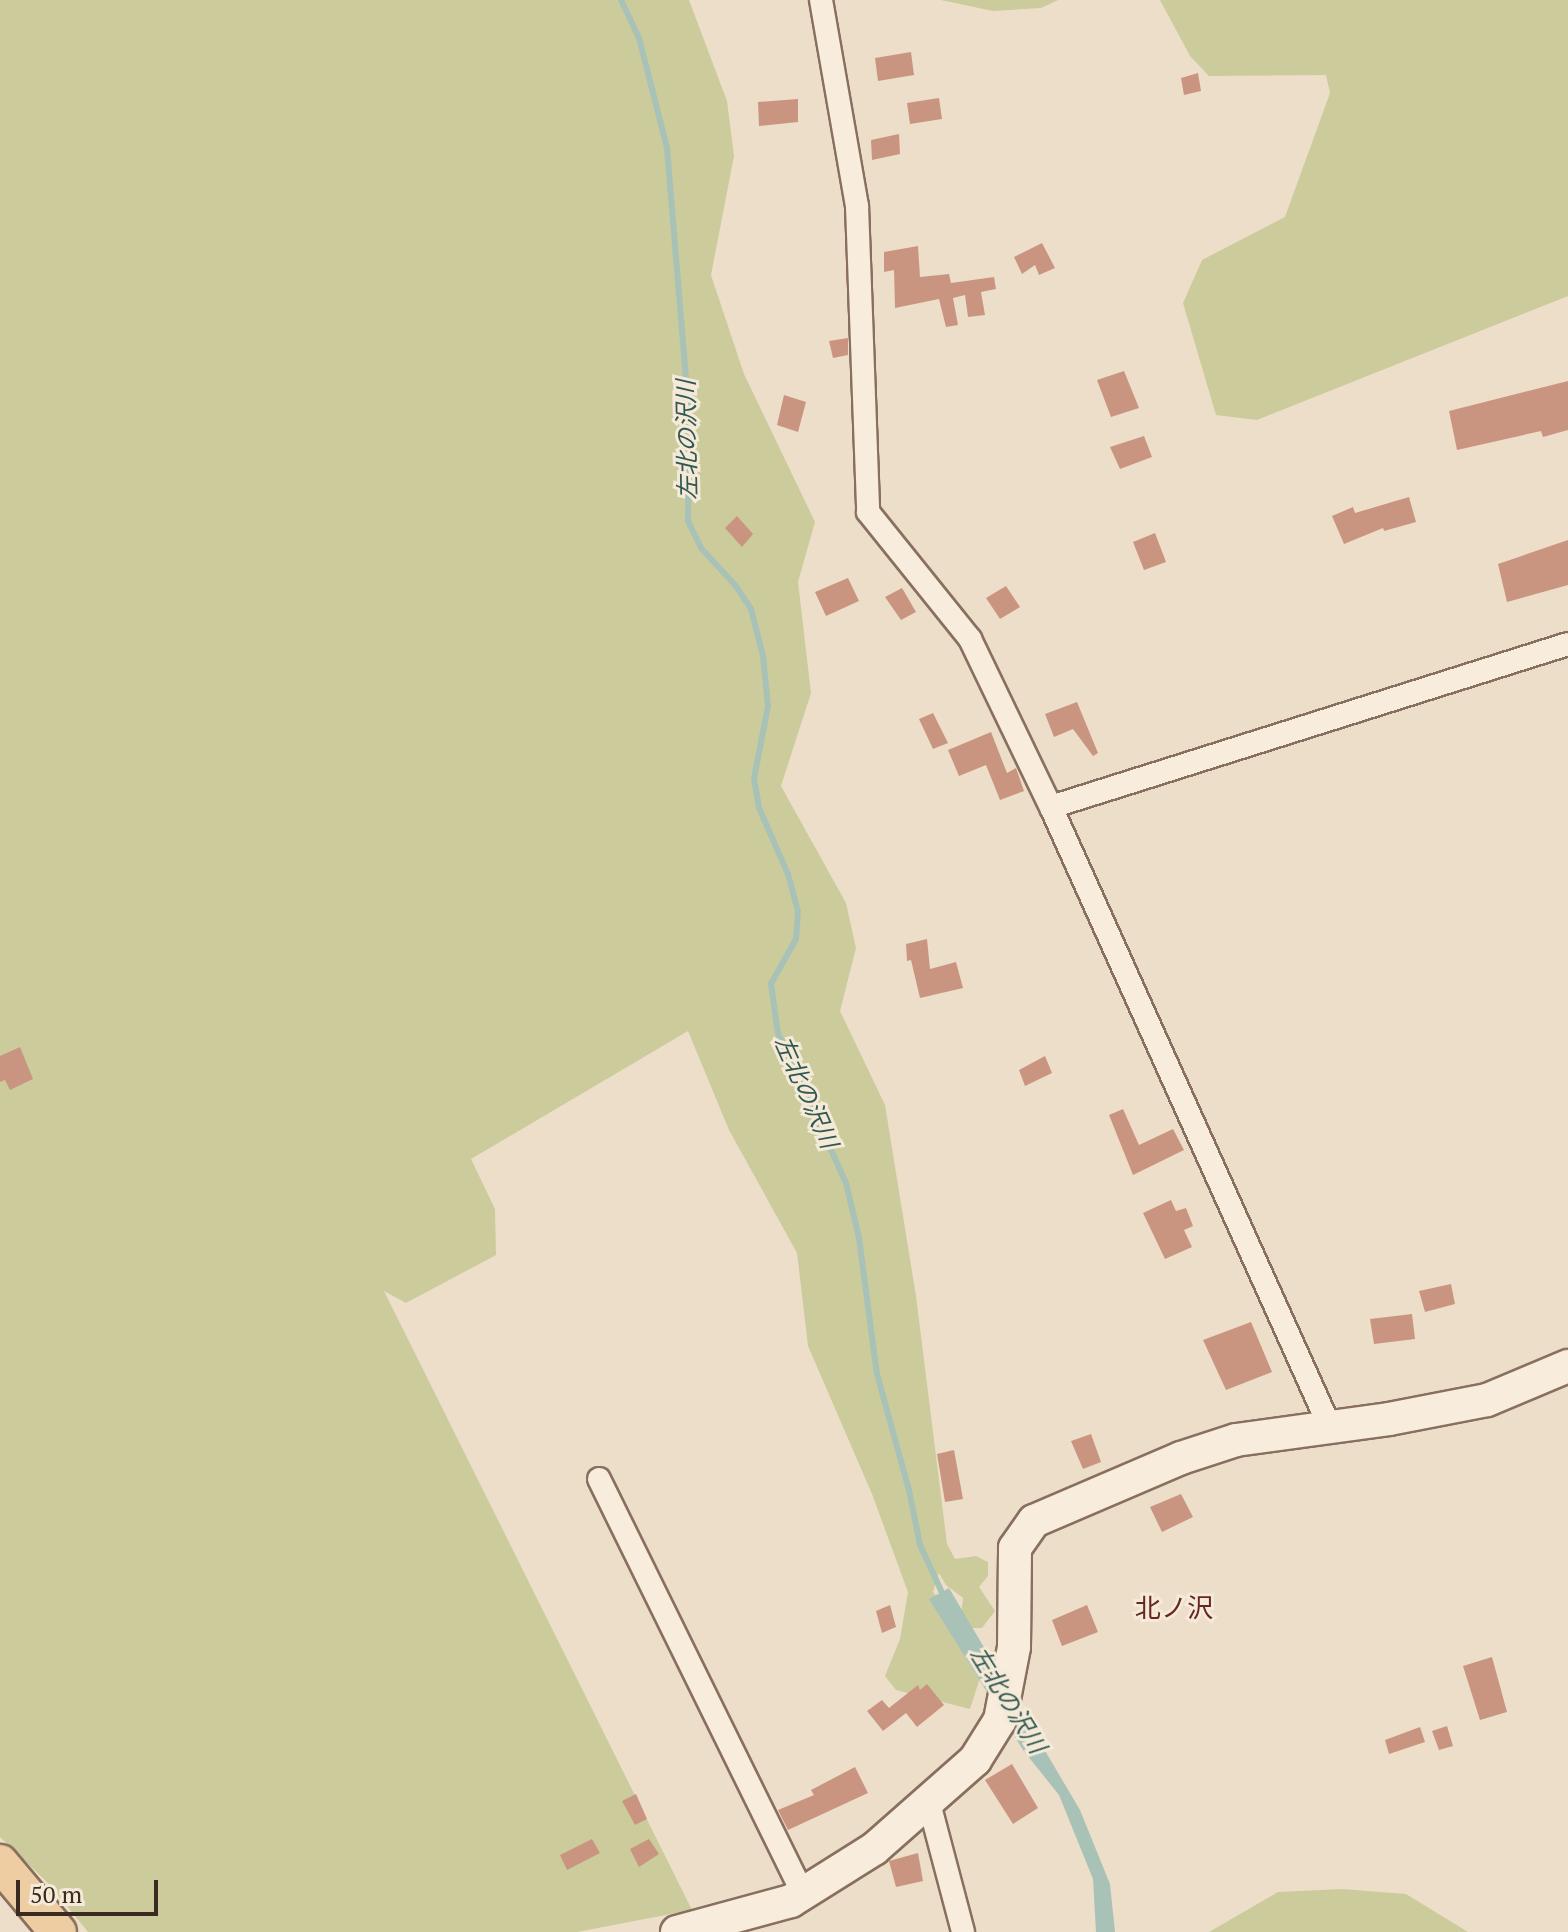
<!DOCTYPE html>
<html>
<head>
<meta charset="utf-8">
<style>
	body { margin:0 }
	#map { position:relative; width:1568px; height:1932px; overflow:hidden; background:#eddec9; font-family:"PT Serif","Noto Sans JP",serif }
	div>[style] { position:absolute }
	.green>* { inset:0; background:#cccb9c }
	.water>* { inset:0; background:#a9c2b7 }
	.stream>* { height:6px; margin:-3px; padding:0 3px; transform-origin:3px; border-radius:3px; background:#a9c2b7 }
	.building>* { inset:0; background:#ca9580 }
	.roads { filter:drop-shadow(2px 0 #896f5e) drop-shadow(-2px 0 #896f5e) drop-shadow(0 2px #896f5e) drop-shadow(0 -2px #896f5e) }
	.street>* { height:22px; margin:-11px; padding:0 11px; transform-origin:11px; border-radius:11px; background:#f8ecdc }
	.secondary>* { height:32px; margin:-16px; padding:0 16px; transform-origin:16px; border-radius:16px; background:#f8ecdc }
	.primary>* { height:36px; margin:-18px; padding:0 18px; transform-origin:18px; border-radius:18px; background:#eecda3 }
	span { translate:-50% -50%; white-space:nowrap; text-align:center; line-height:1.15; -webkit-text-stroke:6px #f5e9d8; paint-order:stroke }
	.water-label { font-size:24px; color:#315952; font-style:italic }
	.quarter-label { font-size:26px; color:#662722 }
	.scale { position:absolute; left:16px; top:1880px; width:142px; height:36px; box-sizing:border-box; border:4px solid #3a2a21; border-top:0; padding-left:10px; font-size:24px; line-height:28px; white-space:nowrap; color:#3a2a21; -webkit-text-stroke:6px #f5e9d8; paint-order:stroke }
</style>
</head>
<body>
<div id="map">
	<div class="green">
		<i style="clip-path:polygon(0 0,689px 0,727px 101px,734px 156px,711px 275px,744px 374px,815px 522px,798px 582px,811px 693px,781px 786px,846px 903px,856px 948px,840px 1011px,885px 1105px,916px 1296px,947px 1544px,955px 1559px,976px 1556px,988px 1562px,988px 1576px,979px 1587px,995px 1611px,982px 1628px,966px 1628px,961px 1616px,963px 1598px,946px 1585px,939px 1573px,933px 1592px,986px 1659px,970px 1709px,896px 1690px,885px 1676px,900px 1639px,908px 1592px,872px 1494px,808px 1346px,797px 1253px,729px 1130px,688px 1031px,471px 1159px,495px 1209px,496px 1255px,406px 1303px,384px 1291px,692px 1910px,577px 1932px,88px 1932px,49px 1884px,0 1837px)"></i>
		<i style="clip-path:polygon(941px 0,1058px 0,1041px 8px,993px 11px)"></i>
		<i style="clip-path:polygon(1160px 0,1568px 0,1568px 296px,1257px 420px,1216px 415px,1183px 303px,1202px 260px,1285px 217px,1330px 93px,1326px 75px,1209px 76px,1190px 56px)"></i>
		<i style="clip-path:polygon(1342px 1889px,1406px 1894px,1468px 1932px,1209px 1932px,1278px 1892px)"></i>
	</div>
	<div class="water">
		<i style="clip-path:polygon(949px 1588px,1080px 1810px,1110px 1884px,1115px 1932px,1096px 1932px,1093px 1879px,1059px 1795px,1023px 1750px,929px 1599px)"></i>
	</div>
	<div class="stream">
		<i style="left:621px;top:0;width:42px;rotate:64.7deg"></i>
		<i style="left:639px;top:38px;width:114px;rotate:75.7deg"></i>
		<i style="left:667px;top:148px;width:266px;rotate:85.3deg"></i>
		<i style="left:689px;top:413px;width:108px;rotate:90.5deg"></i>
		<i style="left:688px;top:521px;width:30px;rotate:64deg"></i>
		<i style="left:701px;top:548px;width:50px;rotate:47.4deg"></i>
		<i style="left:735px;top:585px;width:29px;rotate:56deg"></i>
		<i style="left:751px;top:609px;width:49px;rotate:75.7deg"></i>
		<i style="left:763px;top:656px;width:50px;rotate:84.3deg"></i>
		<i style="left:768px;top:706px;width:74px;rotate:100.9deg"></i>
		<i style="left:754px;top:779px;width:29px;rotate:80deg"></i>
		<i style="left:759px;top:808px;width:72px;rotate:66.3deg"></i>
		<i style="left:788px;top:874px;width:38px;rotate:75deg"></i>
		<i style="left:798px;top:911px;width:28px;rotate:94deg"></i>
		<i style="left:796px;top:939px;width:51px;rotate:119.1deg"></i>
		<i style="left:771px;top:984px;width:49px;rotate:81.9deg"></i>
		<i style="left:778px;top:1033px;width:165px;rotate:65.6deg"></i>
		<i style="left:846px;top:1183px;width:57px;rotate:76.7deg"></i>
		<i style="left:859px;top:1238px;width:137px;rotate:82.5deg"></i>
		<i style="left:877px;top:1374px;width:120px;rotate:74.6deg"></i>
		<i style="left:909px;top:1490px;width:56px;rotate:78.7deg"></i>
		<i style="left:920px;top:1545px;width:57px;rotate:65.2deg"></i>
	</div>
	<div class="building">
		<i style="clip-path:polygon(911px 52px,914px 75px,878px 81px,875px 58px)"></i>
		<i style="clip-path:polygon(1198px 73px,1201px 91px,1184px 95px,1181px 78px)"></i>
		<i style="clip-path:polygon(939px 98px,942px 119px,910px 124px,907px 103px)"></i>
		<i style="clip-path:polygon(798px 99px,798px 122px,759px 126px,758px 102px)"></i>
		<i style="clip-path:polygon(899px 134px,900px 154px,872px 160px,871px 140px)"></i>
		<i style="clip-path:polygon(1042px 243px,1055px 268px,1039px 275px,1035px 265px,1022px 274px,1014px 257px)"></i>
		<i style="clip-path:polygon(918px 246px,920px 277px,949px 274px,951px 283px,994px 277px,996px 289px,981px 292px,985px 315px,968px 317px,965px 295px,953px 298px,958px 325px,946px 327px,939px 299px,895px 308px,894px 270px,884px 272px,884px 252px)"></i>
		<i style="clip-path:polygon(848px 338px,848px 355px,833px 358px,829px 341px)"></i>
		<i style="clip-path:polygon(1124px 371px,1139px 408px,1111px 417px,1097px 380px)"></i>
		<i style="clip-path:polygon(1568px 381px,1568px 430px,1543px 437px,1541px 431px,1457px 450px,1449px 411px)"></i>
		<i style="clip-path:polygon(784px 395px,806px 402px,798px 432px,777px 425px)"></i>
		<i style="clip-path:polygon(1144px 436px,1152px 457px,1120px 469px,1110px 447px)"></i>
		<i style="clip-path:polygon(1409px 497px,1416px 522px,1384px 531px,1383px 528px,1344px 544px,1332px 516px,1353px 507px,1355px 513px)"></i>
		<i style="clip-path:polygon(737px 516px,753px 534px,742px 547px,725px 528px)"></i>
		<i style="clip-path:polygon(1155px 533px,1166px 562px,1144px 570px,1133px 542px)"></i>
		<i style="clip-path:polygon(1568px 540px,1568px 585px,1507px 602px,1498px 564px)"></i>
		<i style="clip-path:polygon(848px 578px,859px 601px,826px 616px,815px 592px)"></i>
		<i style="clip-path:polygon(1006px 586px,1020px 607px,1000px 619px,986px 598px)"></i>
		<i style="clip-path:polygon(902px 588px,916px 612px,901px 620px,885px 597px)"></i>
		<i style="clip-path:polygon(1077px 702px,1098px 753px,1093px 756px,1073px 729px,1054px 737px,1045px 714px)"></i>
		<i style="clip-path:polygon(933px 713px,948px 743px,933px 749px,919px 719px)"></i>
		<i style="clip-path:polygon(991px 732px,1007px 773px,1016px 768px,1024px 791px,1000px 800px,986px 765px,959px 776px,948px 750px)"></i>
		<i style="clip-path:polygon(927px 939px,930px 969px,956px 962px,963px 988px,920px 998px,911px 960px,907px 961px,906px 944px)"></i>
		<i style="clip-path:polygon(20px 1047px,33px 1079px,10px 1090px,5px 1080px,0 1082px,0 1056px)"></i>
		<i style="clip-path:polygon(1045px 1056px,1052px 1073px,1025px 1086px,1019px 1070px)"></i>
		<i style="clip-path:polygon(1123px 1109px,1139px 1145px,1173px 1129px,1184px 1150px,1133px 1175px,1109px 1115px)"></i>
		<i style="clip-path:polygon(1171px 1200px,1176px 1211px,1186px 1208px,1193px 1226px,1184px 1230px,1192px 1247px,1165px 1259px,1143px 1213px)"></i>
		<i style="clip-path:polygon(1451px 1284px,1455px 1304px,1425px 1312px,1419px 1291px)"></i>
		<i style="clip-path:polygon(1412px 1314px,1415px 1339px,1374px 1344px,1370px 1319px)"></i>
		<i style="clip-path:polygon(1251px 1322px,1272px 1372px,1226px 1390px,1203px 1340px)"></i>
		<i style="clip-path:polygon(1091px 1434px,1101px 1462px,1083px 1469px,1071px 1441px)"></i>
		<i style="clip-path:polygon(954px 1450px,963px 1499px,945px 1502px,937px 1454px)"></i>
		<i style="clip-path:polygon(1181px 1494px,1193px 1517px,1162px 1532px,1150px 1507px)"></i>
		<i style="clip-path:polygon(890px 1605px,896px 1627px,882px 1633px,876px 1611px)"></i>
		<i style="clip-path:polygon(1087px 1605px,1098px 1632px,1062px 1646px,1052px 1620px)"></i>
		<i style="clip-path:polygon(1492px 1657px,1507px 1712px,1480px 1720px,1463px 1666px)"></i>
		<i style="clip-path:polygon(927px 1684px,944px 1705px,917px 1727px,906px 1713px,883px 1731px,867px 1711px,882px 1700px,889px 1708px,918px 1685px,920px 1690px)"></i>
		<i style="clip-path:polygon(1447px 1726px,1453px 1746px,1439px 1750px,1432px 1731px)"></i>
		<i style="clip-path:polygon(1420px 1727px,1425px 1742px,1389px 1754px,1385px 1740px)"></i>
		<i style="clip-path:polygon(1012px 1764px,1038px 1808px,1013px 1824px,985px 1780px)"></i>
		<i style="clip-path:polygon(855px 1767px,868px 1793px,788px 1830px,778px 1810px,814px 1795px,811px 1790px)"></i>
		<i style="clip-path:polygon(636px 1794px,647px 1819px,635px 1825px,622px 1801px)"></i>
		<i style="clip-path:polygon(592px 1839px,600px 1853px,567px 1870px,560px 1855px)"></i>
		<i style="clip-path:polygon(649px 1839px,659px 1854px,639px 1867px,630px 1849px)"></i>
		<i style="clip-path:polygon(918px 1853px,923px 1881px,896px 1887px,889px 1861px)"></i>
	</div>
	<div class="roads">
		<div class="street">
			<i style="left:821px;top:0;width:209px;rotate:80.1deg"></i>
			<i style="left:857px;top:206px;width:306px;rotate:87.9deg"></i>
			<i style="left:868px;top:512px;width:163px;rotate:51.2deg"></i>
			<i style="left:970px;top:639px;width:187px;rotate:64.3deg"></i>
			<i style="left:1051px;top:807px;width:678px;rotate:65.78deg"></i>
			<i style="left:1051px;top:807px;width:542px;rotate:-17.5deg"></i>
			<i style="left:599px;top:1479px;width:462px;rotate:63.8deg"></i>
			<i style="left:929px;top:1803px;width:133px;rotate:75.2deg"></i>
		</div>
		<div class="secondary">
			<i style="left:677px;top:1932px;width:118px;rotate:-15.2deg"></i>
			<i style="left:791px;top:1901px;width:98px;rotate:-32.1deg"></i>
			<i style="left:874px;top:1849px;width:135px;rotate:-41.4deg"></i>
			<i style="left:975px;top:1760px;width:47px;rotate:-58deg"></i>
			<i style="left:1000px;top:1720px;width:74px;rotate:-79.1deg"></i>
			<i style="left:1014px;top:1647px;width:99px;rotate:-89.4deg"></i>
			<i style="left:1015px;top:1548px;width:33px;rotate:-55deg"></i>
			<i style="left:1034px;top:1521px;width:160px;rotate:-23.2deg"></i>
			<i style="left:1181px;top:1458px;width:58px;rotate:-18.1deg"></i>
			<i style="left:1236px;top:1440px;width:154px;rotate:-7.8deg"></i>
			<i style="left:1389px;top:1419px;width:100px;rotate:-11deg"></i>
			<i style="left:1487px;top:1400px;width:88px;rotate:-22.8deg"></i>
		</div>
		<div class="primary">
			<i style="left:0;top:1863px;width:90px;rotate:50deg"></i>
		</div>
	</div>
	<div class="water-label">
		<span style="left:687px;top:440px;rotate:-91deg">左北の沢川</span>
		<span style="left:806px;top:1092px;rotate:66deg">左北の沢川</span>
		<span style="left:1008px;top:1700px;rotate:58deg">左北の沢川</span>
	</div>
	<div class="quarter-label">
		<span style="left:1174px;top:1608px">北ノ沢</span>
	</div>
	<div class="scale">50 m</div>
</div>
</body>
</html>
